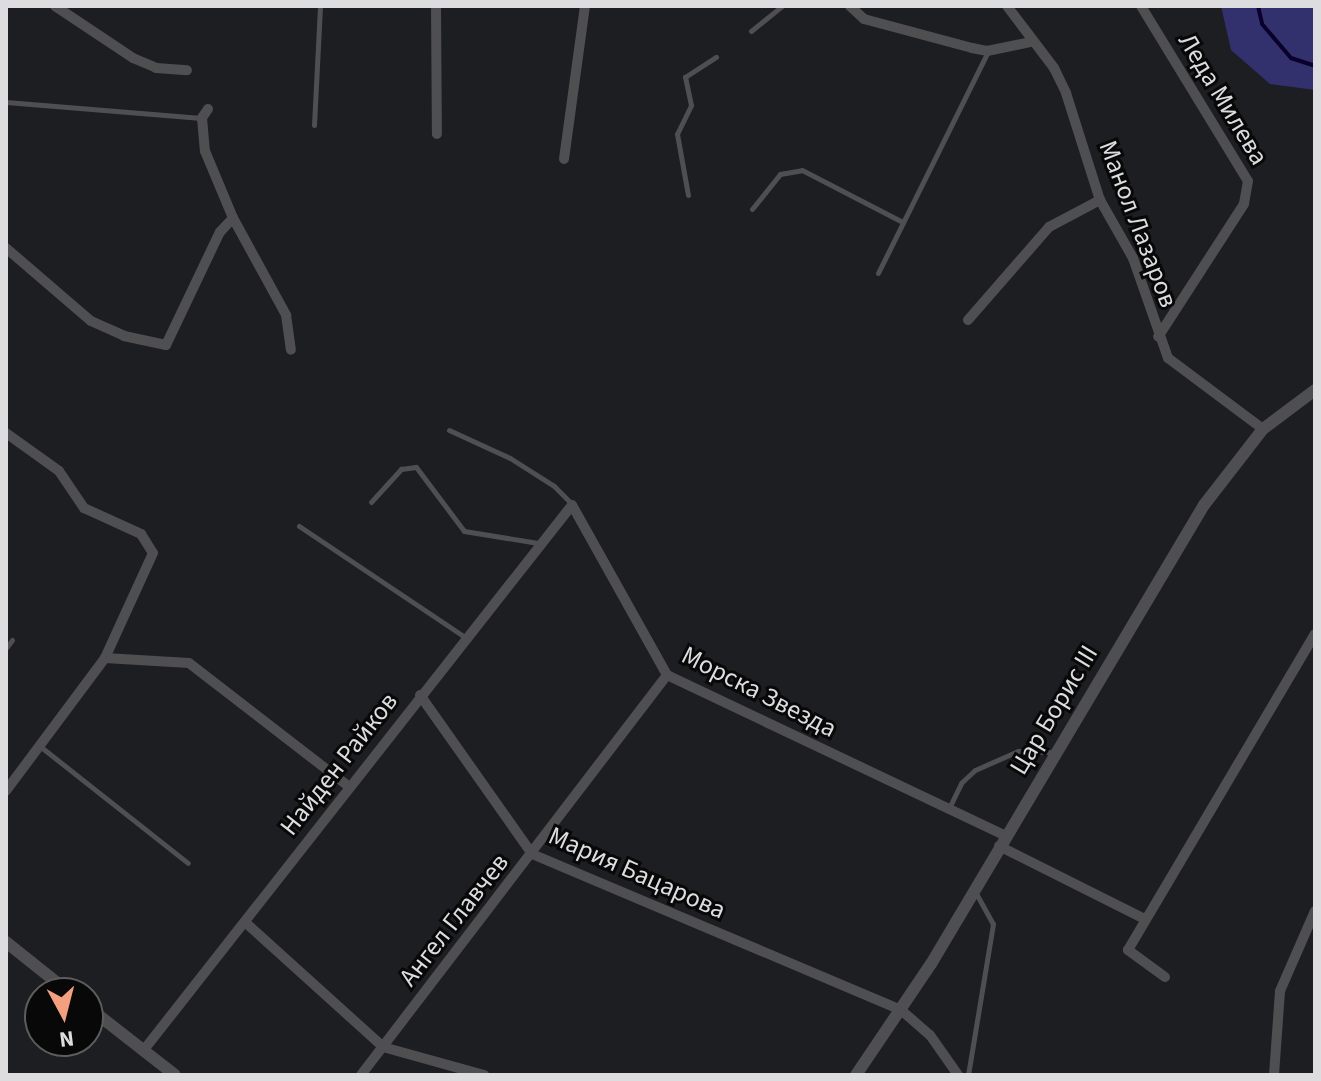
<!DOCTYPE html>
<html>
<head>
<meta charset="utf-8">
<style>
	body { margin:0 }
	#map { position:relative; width:1321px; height:1081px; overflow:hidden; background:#1d1e21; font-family:"Source Sans 3",sans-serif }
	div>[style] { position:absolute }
	.green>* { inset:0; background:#33316d }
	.stream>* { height:4px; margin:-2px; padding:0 2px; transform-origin:2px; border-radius:2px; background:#09012b }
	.service>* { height:5px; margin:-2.5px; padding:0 2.5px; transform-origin:2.5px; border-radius:2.5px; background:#4f4f51 }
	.minor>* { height:10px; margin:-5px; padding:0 5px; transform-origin:5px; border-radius:5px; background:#4f4f51 }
	.tertiary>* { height:12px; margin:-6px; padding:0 6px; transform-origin:6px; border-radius:6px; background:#4f4f51 }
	span { translate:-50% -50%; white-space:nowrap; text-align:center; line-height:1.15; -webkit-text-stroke:6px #080809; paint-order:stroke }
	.street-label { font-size:26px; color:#dddde0 }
	.frame { position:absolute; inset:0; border:8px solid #dddde0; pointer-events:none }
	.north { position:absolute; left:24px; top:977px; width:80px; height:80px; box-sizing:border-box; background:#080809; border:2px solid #5d5d5f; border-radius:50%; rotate:173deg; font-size:22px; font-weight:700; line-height:32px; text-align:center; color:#dddde0 }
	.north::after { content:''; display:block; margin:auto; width:28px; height:36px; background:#f2a07f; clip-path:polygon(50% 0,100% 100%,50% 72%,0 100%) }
</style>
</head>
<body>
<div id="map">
	<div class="green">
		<i style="clip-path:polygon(1221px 6px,1315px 6px,1315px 90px,1270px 84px,1231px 50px)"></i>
	</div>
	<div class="stream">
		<i style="left:1258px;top:6px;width:18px;rotate:77deg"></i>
		<i style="left:1262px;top:24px;width:45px;rotate:49.5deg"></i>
		<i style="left:1291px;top:58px;width:25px;rotate:18deg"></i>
	</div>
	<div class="service">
		<i style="left:751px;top:31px;width:40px;rotate:-39deg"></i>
		<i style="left:6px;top:102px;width:196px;rotate:4.7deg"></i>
		<i style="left:314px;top:125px;width:119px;rotate:-87.1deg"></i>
		<i style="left:688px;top:195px;width:62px;rotate:-100.2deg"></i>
		<i style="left:677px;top:134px;width:32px;rotate:-64deg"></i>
		<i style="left:691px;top:105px;width:29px;rotate:-102deg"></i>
		<i style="left:685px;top:77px;width:37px;rotate:-33deg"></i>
		<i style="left:752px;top:209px;width:45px;rotate:-51.3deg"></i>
		<i style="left:780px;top:174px;width:22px;rotate:-10deg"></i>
		<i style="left:802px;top:170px;width:111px;rotate:27.3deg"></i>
		<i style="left:878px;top:273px;width:246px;rotate:-63.6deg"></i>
		<i style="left:449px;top:430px;width:67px;rotate:24.7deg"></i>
		<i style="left:510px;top:458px;width:52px;rotate:32.5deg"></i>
		<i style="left:554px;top:486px;width:25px;rotate:45deg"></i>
		<i style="left:371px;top:502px;width:45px;rotate:-47.7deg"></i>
		<i style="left:401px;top:469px;width:15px;rotate:-8deg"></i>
		<i style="left:416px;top:467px;width:80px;rotate:53.1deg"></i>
		<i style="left:464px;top:531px;width:75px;rotate:9.2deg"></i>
		<i style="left:299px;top:526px;width:200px;rotate:33.8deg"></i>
		<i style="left:6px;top:648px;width:10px;rotate:-53deg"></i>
		<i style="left:41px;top:747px;width:187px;rotate:38.3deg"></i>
		<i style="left:949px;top:808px;width:28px;rotate:-64deg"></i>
		<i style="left:961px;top:783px;width:19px;rotate:-43deg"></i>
		<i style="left:975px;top:770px;width:47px;rotate:-23.8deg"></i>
		<i style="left:1018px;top:751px;width:36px;rotate:2deg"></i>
		<i style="left:968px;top:1075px;width:153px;rotate:-80.6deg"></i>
		<i style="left:993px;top:924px;width:38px;rotate:-119deg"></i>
	</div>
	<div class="minor">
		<i style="left:55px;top:6px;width:94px;rotate:33.7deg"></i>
		<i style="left:133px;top:58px;width:25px;rotate:23deg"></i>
		<i style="left:156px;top:68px;width:31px;rotate:4deg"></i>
		<i style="left:436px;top:6px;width:128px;rotate:89.6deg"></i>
		<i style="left:850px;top:6px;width:19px;rotate:43deg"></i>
		<i style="left:864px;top:19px;width:112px;rotate:15deg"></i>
		<i style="left:972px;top:48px;width:15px;rotate:11deg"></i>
		<i style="left:987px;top:51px;width:45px;rotate:-11.6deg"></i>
		<i style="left:1007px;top:6px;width:78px;rotate:52.8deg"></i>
		<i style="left:1054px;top:68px;width:28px;rotate:64deg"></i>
		<i style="left:1066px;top:93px;width:112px;rotate:72.4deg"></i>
		<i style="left:1100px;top:200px;width:67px;rotate:60.4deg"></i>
		<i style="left:1133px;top:258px;width:106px;rotate:70.7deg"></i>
		<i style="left:1168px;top:358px;width:119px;rotate:36.8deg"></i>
		<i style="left:1141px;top:6px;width:205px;rotate:58.6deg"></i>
		<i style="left:1248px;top:181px;width:23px;rotate:100deg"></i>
		<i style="left:1244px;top:204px;width:158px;rotate:122.9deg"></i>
		<i style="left:208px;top:109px;width:11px;rotate:124deg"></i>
		<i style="left:202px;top:118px;width:33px;rotate:85deg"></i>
		<i style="left:205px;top:151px;width:73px;rotate:67.3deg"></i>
		<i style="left:233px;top:218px;width:111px;rotate:61.3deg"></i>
		<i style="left:286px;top:315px;width:35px;rotate:82deg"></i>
		<i style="left:564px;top:159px;width:154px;rotate:-82.2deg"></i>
		<i style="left:6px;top:248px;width:112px;rotate:40.7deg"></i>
		<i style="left:91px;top:321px;width:36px;rotate:24deg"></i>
		<i style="left:124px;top:336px;width:43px;rotate:12.1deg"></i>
		<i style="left:166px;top:345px;width:125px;rotate:-64.5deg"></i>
		<i style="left:220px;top:232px;width:19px;rotate:-47deg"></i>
		<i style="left:968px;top:320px;width:123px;rotate:-48.9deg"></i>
		<i style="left:1049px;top:227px;width:58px;rotate:-27.9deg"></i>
		<i style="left:6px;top:433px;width:65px;rotate:35.6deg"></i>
		<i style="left:59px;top:471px;width:45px;rotate:56deg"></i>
		<i style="left:84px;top:508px;width:63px;rotate:24.5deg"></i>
		<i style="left:141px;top:534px;width:22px;rotate:58deg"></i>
		<i style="left:153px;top:553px;width:115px;rotate:114.6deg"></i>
		<i style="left:105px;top:658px;width:166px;rotate:126.7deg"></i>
		<i style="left:105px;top:658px;width:84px;rotate:3.4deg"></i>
		<i style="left:189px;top:663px;width:201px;rotate:37.7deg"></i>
		<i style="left:420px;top:695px;width:194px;rotate:54.8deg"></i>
		<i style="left:532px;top:854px;width:401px;rotate:22.9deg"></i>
		<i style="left:901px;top:1010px;width:38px;rotate:41deg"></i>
		<i style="left:930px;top:1035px;width:49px;rotate:55deg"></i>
		<i style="left:999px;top:846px;width:163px;rotate:26.6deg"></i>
		<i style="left:246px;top:923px;width:185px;rotate:42.1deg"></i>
		<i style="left:383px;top:1047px;width:105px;rotate:15.5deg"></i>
		<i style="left:1165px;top:977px;width:46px;rotate:-143.9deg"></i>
		<i style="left:1128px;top:950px;width:367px;rotate:-59.4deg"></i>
		<i style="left:143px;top:1051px;width:694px;rotate:-51.84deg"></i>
		<i style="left:572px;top:505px;width:195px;rotate:60.8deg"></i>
		<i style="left:667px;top:675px;width:373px;rotate:25.4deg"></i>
		<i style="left:361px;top:1075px;width:504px;rotate:-52.58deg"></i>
		<i style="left:1274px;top:1075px;width:84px;rotate:-85.9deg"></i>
		<i style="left:1280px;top:991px;width:87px;rotate:-66.4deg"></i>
	</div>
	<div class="tertiary">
		<i style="left:6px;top:942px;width:82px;rotate:38.6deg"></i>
		<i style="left:88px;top:1007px;width:110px;rotate:38deg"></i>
		<i style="left:856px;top:1075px;width:134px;rotate:-56deg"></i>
		<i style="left:931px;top:964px;width:534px;rotate:-59.26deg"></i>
		<i style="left:1204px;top:505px;width:96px;rotate:-52.2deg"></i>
		<i style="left:1263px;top:429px;width:65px;rotate:-36.9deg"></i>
	</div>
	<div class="street-label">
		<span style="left:1223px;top:99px;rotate:59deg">Леда Милева</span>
		<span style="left:1138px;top:224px;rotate:69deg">Манол Лазаров</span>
		<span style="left:759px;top:692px;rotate:27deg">Морска Звезда</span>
		<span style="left:1054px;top:710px;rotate:-59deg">Цар Борис III</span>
		<span style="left:339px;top:764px;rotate:-52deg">Найден Райков</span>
		<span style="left:637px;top:873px;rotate:24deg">Мария Бацарова</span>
		<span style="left:454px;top:920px;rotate:-52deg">Ангел Главчев</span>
	</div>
	<div class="frame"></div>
	<div class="north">N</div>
</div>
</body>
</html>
